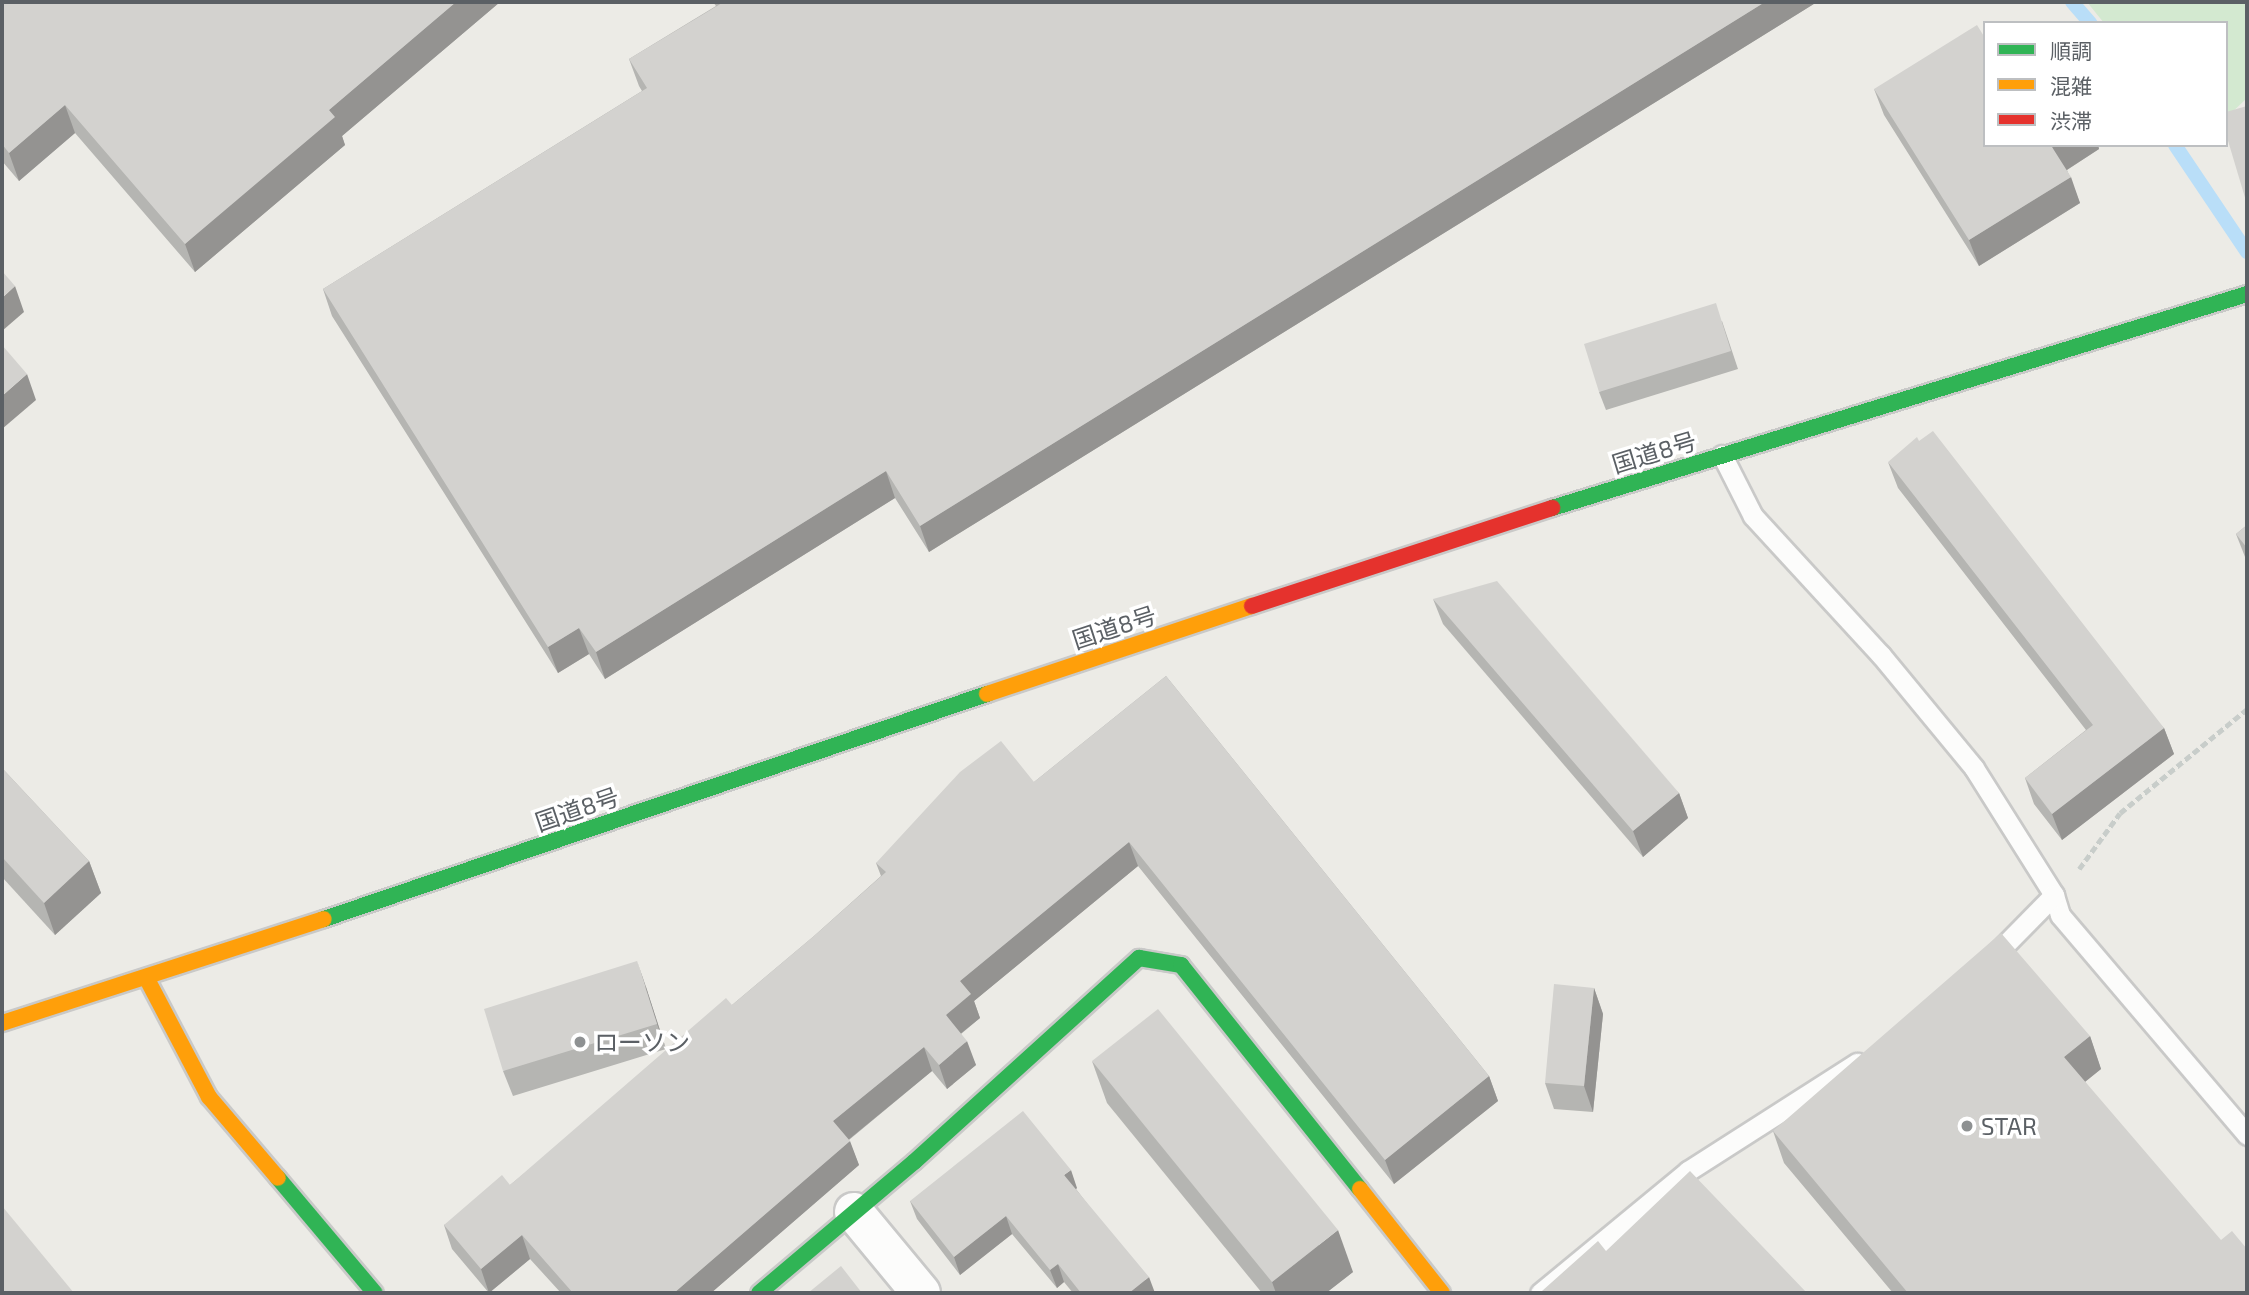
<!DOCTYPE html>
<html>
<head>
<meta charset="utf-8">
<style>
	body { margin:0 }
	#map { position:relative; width:2249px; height:1295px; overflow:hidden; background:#ecebe6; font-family:"Exo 2","Noto Sans JP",sans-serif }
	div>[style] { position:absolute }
	.green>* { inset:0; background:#d3e9d0 }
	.stream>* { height:14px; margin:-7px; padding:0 7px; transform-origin:7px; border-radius:7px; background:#b9def8 }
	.path>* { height:4.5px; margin-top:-2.25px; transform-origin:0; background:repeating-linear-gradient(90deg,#c8cdca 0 7px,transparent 0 10.5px) }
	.roads { filter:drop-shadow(2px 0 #c9c9c8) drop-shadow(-2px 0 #c9c9c8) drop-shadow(0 2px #c9c9c8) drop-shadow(0 -2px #c9c9c8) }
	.lane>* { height:19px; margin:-9.5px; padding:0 9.5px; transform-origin:9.5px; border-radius:9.5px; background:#fcfcfb }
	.street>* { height:38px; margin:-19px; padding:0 19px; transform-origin:19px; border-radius:19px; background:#fcfcfb }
	.fast>* { height:16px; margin:-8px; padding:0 8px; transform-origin:8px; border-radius:8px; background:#30b455 }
	.slow>* { height:16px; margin:-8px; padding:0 8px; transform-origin:8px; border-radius:8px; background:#ff9f0a }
	.jam>* { height:16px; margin:-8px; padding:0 8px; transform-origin:8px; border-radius:8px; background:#e5322d }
	.wall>* { inset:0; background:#b5b5b2 }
	.shaded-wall>* { inset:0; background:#949391 }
	.building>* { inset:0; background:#d3d2cf }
	.dots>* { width:19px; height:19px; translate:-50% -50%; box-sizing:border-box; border:4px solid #fff; border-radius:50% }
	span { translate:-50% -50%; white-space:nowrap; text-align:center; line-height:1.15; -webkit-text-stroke:7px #fff; paint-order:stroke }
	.street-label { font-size:24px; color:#5b6065 }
	.poi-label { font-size:24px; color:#5b6065 }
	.left { translate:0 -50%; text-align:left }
	.frame { position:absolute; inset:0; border:4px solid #5b6065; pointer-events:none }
	.legend { position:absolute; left:1983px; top:21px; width:245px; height:126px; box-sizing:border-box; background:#fff; border:2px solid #bdbfc1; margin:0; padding:9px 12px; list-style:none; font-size:21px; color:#5b6065 }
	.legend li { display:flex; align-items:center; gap:14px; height:35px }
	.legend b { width:35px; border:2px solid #bdbfc1 }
</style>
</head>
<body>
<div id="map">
	<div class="green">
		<i style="clip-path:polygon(2087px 2px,2247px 2px,2247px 98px,2226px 118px,2226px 23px,2104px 23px)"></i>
	</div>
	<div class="stream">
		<i style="left:2072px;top:2px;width:28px;rotate:49deg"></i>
		<i style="left:2175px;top:145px;width:129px;rotate:56.1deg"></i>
	</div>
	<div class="path">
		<i style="left:2079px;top:869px;width:69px;rotate:-53.8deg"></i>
		<i style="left:2120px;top:813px;width:164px;rotate:-39.3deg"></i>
	</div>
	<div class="roads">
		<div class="lane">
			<i style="left:1722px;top:455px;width:68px;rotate:63.1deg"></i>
			<i style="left:1753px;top:516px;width:189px;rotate:47.4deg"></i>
			<i style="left:1881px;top:655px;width:146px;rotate:50.5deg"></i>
			<i style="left:1974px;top:768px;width:150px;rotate:57.8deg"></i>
			<i style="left:2054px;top:895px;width:21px;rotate:73deg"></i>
			<i style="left:2060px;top:915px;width:289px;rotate:49.6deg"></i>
			<i style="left:1991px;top:959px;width:90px;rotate:-45.5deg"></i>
			<i style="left:1540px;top:1293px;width:192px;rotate:-39.5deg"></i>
			<i style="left:1688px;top:1171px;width:201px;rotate:-32.6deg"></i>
		</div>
		<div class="street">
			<i style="left:854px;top:1212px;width:105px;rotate:50.4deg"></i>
		</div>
		<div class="fast">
			<i style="left:1552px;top:508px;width:727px;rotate:-17.11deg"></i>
			<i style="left:324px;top:919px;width:700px;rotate:-18.75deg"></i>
			<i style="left:278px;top:1178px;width:150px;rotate:49.9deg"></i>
			<i style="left:759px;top:1293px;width:203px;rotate:-40.2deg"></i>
			<i style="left:914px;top:1162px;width:304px;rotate:-42.2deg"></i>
			<i style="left:1139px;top:958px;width:43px;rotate:9.5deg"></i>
			<i style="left:1181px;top:965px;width:287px;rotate:51.4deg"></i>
		</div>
		<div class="slow">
			<i style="left:987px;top:694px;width:279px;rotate:-18.4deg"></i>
			<i style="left:147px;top:979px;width:133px;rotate:62.3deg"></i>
			<i style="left:209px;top:1097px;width:106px;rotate:49.6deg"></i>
			<i style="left:2px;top:1023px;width:338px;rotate:-17.9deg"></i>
			<i style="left:1360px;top:1189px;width:132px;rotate:51.7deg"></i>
		</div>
		<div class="jam">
			<i style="left:1252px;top:606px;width:316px;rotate:-18.1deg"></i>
		</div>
	</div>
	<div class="wall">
		<i style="clip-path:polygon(2px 2px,500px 2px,342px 136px,345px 145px,195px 272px,75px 133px,19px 181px,2px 161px)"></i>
		<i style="clip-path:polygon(713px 2px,1817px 2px,929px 552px,895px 498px,605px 679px,589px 654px,558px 673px,332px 316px,323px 289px,642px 91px,639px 86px,629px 59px,716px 6px)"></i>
		<i style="clip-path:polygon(1874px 89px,1985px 145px,2098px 145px,2099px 149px,2067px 170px,2080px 203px,1979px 266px,1884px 115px)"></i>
		<i style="clip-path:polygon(1722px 321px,1738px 369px,1606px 410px,1599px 392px)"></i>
		<i style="clip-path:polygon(1888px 462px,2164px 728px,2174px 754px,2062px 840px,2034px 804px,2025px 778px,2086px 730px,1898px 488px)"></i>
		<i style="clip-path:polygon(2247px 525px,2247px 562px,2236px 534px)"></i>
		<i style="clip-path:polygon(1433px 599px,1679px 793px,1688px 818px,1643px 857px,1443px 624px)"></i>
		<i style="clip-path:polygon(1166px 676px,1489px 1076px,1498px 1101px,1394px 1184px,1138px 866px,974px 1001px,980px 1018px,961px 1034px,976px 1065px,947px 1089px,932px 1071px,849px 1140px,859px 1165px,711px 1293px,561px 1293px,530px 1259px,489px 1293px,452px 1249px,444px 1225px,510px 1185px,732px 1005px,814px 936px,881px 876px,876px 863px,1034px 782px)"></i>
		<i style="clip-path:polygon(2px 768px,89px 861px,101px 893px,55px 935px,2px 877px)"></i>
		<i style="clip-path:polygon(646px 987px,666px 1049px,513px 1096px,503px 1071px)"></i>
		<i style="clip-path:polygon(1594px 988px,1603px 1014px,1593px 1112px,1554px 1109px,1545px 1083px)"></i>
		<i style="clip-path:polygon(2090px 1036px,2101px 1069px,2085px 1082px,2247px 1293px,1893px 1293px,1784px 1163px,1773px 1131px)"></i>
		<i style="clip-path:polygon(1092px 1061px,1353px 1272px,1326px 1293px,1262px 1293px,1107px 1103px)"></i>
		<i style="clip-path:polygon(1077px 1188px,1076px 1189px,1155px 1293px,1073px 1293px,1064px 1282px,1057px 1288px,1012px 1234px,960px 1275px,917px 1219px,910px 1201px)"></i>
	</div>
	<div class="shaded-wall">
		<i style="clip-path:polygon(456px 2px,500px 2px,342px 136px,345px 145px,195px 272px,185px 244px,329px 110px)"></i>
		<i style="clip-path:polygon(1765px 2px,1817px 2px,929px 552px,920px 526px)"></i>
		<i style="clip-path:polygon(65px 105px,75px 133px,19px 181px,9px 153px)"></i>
		<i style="clip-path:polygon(2055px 145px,2098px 145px,2099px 149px,2062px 173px,2052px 147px)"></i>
		<i style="clip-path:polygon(2071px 177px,2080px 203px,1979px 266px,1969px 240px)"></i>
		<i style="clip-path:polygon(15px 286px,24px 312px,2px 331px,2px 298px)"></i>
		<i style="clip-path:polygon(27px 374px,36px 400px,2px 429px,2px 396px)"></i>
		<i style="clip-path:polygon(886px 471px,895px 498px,605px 679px,596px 652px)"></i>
		<i style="clip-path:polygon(579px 628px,589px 654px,558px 673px,548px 647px)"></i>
		<i style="clip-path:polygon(2164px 728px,2174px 754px,2062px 840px,2052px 814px)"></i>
		<i style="clip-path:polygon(1679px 793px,1688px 818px,1643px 857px,1633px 831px)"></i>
		<i style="clip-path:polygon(1129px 842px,1138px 866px,974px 1001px,980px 1018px,954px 1039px,946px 1015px,960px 981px)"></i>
		<i style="clip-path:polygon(89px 861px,101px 893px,55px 935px,44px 903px)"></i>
		<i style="clip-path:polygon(637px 961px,646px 987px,666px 1049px,657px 1024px)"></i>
		<i style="clip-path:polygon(1594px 988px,1603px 1014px,1593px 1112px,1584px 1086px)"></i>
		<i style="clip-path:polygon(2090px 1036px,2101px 1069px,2076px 1089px,2064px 1057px)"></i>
		<i style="clip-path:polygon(967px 1041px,976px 1065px,947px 1089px,939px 1065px)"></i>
		<i style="clip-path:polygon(924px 1047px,932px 1071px,842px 1145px,833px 1121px)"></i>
		<i style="clip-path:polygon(1489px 1076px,1498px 1101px,1394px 1184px,1385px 1160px)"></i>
		<i style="clip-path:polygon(850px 1141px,859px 1165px,711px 1293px,674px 1293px)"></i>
		<i style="clip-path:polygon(1071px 1170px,1077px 1188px,1071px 1193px,1064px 1175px)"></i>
		<i style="clip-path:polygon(1006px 1216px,1012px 1234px,960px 1275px,954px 1257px)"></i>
		<i style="clip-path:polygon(1338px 1230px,1353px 1272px,1326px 1293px,1276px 1293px,1272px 1282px)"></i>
		<i style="clip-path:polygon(522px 1235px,530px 1259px,489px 1293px,481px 1269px)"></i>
		<i style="clip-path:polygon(1058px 1264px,1064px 1282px,1057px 1288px,1050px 1270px)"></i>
		<i style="clip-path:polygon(1149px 1277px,1155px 1293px,1129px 1293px)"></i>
	</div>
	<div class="building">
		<i style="clip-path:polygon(2px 2px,456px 2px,329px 110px,335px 117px,185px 244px,65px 105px,9px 153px,2px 144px)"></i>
		<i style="clip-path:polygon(721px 2px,1765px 2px,920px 526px,886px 471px,596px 652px,579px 628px,548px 647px,323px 289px,647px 88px,629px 59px,722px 3px)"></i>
		<i style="clip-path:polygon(1977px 25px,1985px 38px,1985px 145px,2055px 145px,2052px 147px,2071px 177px,1969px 240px,1874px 89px)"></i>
		<i style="clip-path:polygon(2247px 106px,2247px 201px,2246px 201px,2226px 134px,2226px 112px)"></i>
		<i style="clip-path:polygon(2px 271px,15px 286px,2px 298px)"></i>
		<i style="clip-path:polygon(1716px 303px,1731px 351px,1599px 392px,1584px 344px)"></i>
		<i style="clip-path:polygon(2px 345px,27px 374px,2px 396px)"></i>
		<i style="clip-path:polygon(1933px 431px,2164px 728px,2052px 814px,2025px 778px,2093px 725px,1888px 462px,1917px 437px,1919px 441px)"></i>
		<i style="clip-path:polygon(2247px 525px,2247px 548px,2236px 534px)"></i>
		<i style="clip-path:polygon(1497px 581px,1679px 793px,1633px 831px,1433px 599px)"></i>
		<i style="clip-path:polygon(1166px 676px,1489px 1076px,1385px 1160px,1129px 842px,960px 981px,971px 994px,946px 1015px,967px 1041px,939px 1065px,924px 1047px,833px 1121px,850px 1141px,674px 1293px,573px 1293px,522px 1235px,481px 1269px,444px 1225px,502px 1175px,510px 1185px,726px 998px,732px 1005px,814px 936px,886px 872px,876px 863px,960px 772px,1001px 741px,1034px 782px)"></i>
		<i style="clip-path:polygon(2px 768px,89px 861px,44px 903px,2px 857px)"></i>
		<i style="clip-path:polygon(2001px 933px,2090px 1036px,2064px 1057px,2221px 1240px,2232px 1231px,2247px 1249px,2247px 1293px,1908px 1293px,1773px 1131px)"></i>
		<i style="clip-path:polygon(637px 961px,657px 1024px,503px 1071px,484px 1009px)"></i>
		<i style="clip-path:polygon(1554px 984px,1594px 988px,1584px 1086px,1545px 1083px)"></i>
		<i style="clip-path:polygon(1158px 1009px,1338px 1230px,1272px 1282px,1092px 1061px)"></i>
		<i style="clip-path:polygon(1023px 1111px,1071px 1170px,1064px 1175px,1149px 1277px,1129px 1293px,1081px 1293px,1058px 1264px,1050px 1270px,1006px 1216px,954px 1257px,910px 1201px)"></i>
		<i style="clip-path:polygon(1690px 1171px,1807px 1293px,1544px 1293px,1542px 1291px,1598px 1241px,1606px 1251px)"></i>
		<i style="clip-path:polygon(2px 1206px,74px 1293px,2px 1293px)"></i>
		<i style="clip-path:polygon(841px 1266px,862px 1293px,808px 1293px)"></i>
	</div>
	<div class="dots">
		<i style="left:580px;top:1042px;background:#8e9192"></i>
		<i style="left:1967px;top:1126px;background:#8e9192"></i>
	</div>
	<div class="street-label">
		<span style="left:1654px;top:452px;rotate:-17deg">国道8号</span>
		<span style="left:1114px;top:627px;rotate:-18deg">国道8号</span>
		<span style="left:577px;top:809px;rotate:-19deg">国道8号</span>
	</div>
	<div class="poi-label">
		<span class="left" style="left:594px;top:1042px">ローソン</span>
		<span class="left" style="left:1981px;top:1126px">STAR</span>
	</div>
	<div class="frame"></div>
	<ul class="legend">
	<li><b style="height:9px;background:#30b455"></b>順調</li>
	<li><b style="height:9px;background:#ff9f0a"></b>混雑</li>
	<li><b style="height:9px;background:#e5322d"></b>渋滞</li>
	</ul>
</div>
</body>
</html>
